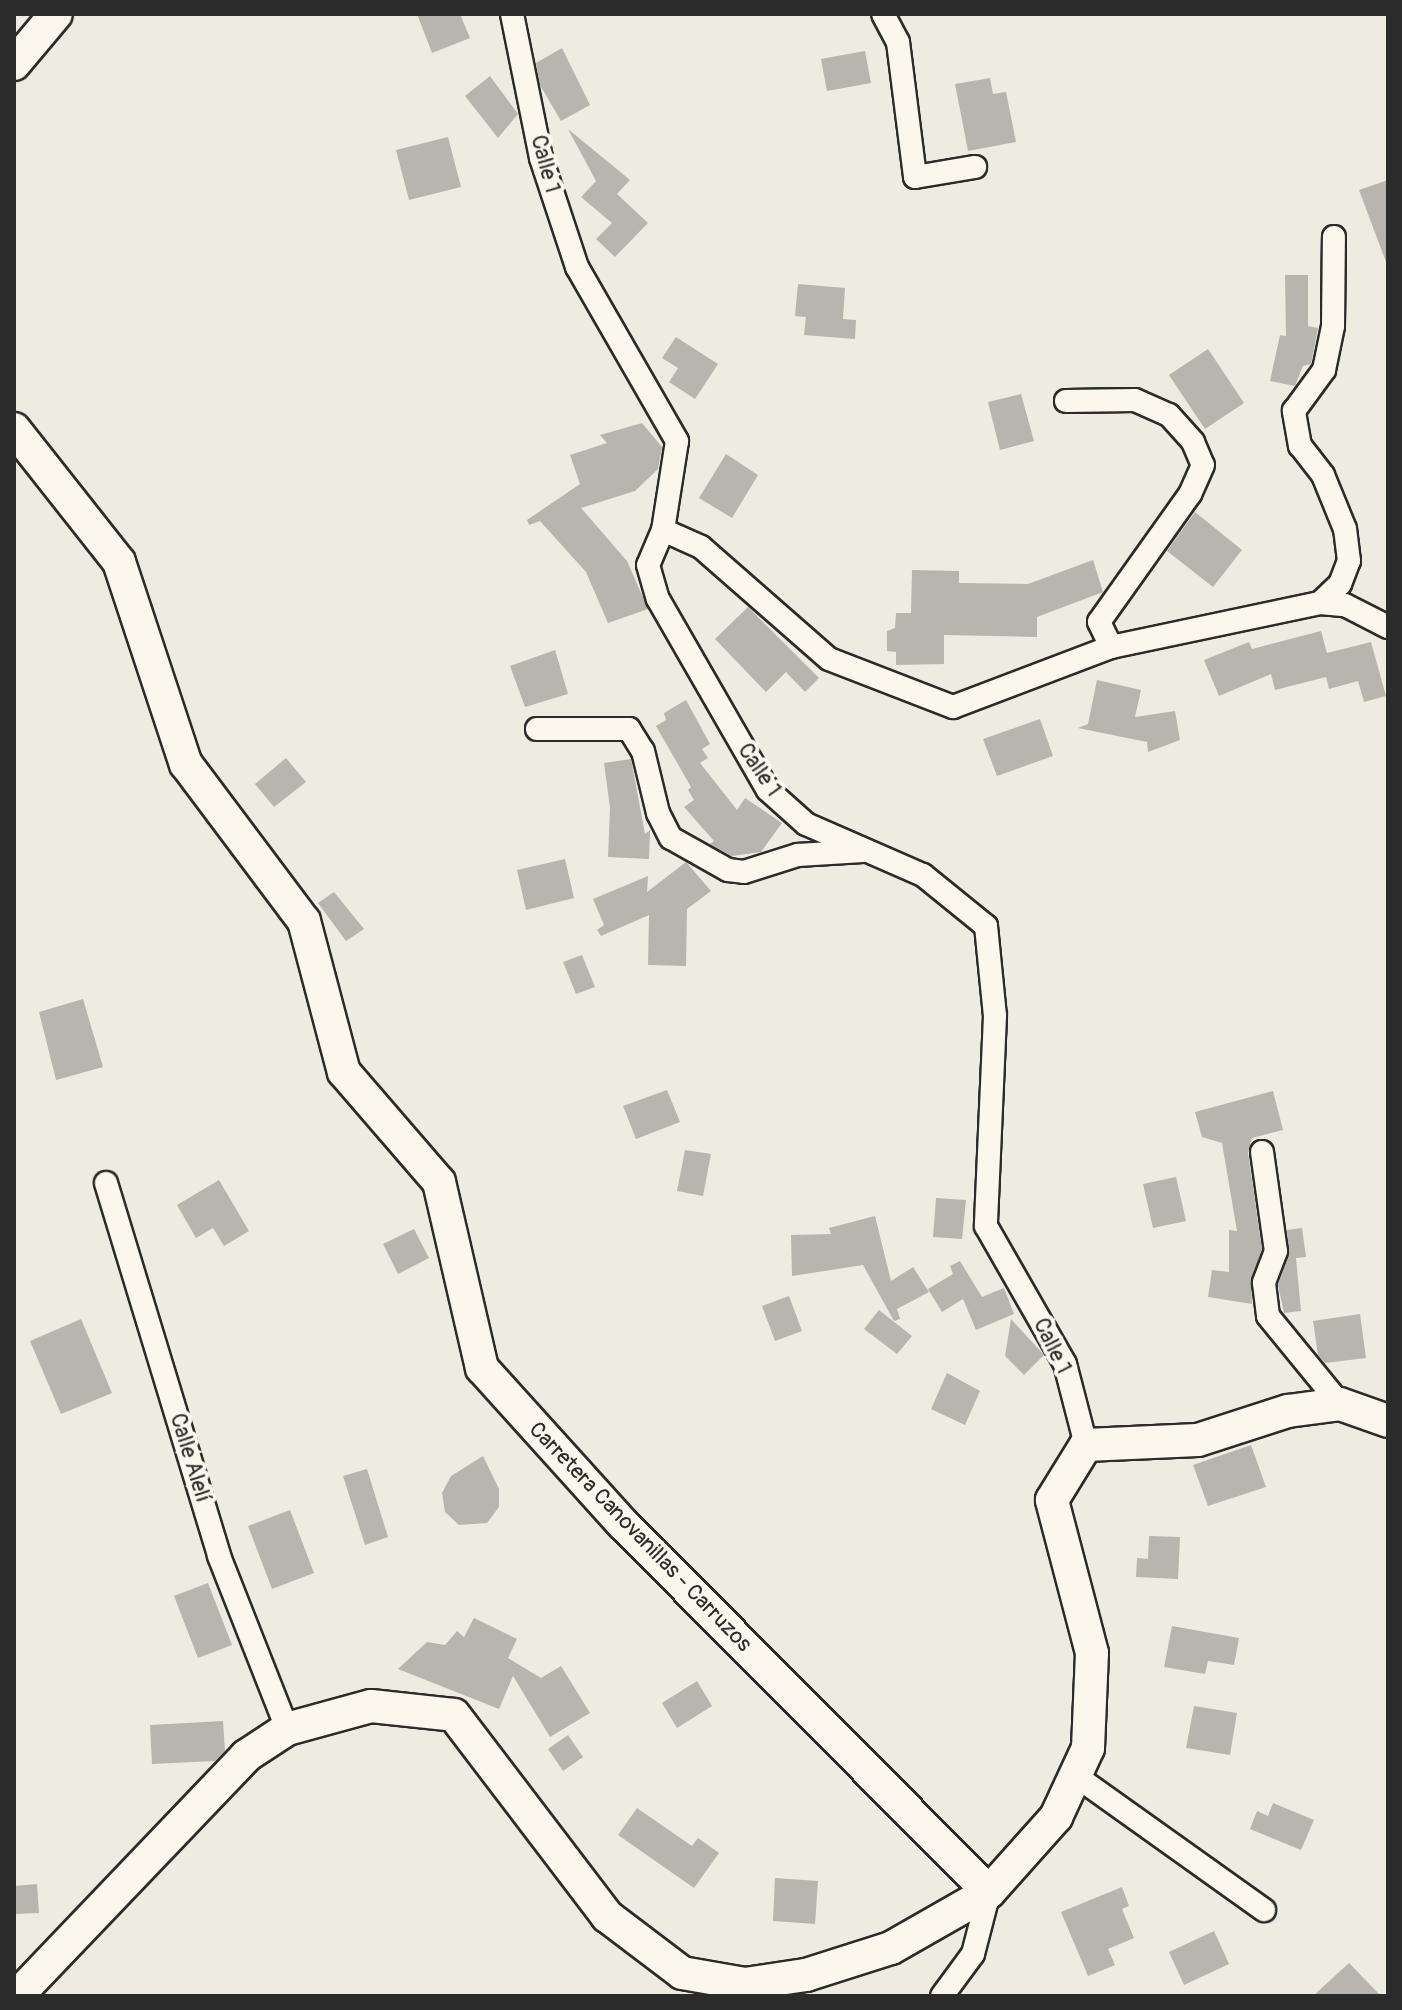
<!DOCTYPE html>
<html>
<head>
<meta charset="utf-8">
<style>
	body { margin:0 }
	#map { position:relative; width:1402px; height:2010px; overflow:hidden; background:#eeebe0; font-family:Pangolin,sans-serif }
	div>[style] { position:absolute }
	.building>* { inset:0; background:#b8b5ae }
	.roads { filter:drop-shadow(2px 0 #2b2b2b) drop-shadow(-2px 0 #2b2b2b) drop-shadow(0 2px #2b2b2b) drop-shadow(0 -2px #2b2b2b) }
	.street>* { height:22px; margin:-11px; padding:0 11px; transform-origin:11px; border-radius:11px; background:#fbf7ec }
	.secondary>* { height:32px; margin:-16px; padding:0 16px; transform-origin:16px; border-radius:16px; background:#fbf7ec }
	span { translate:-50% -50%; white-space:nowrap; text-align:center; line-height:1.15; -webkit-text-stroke:8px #fbf7ec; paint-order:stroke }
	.street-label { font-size:22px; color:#2b2b2b }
	.frame { position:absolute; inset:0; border:16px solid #2b2b2b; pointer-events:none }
</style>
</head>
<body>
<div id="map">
	<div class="building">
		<i style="clip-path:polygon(417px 14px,460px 14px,470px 38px,432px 53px)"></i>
		<i style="clip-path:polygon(562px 48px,590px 105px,561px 121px,540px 85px,536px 63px)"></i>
		<i style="clip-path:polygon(865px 51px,871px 83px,827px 91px,821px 59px)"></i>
		<i style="clip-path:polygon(490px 76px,518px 114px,498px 138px,465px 96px)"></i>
		<i style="clip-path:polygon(990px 78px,993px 94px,1006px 92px,1016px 142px,968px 151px,955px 84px)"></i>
		<i style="clip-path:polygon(568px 129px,630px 180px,617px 194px,648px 223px,615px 257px,596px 239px,612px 223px,581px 197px,596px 181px)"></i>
		<i style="clip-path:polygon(448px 137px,461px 187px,409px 200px,396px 150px)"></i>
		<i style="clip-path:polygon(1388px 180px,1388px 262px,1386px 262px,1359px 190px)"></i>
		<i style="clip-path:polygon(1285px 275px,1308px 275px,1308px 326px,1318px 328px,1311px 364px,1303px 366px,1295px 386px,1270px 381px,1280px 335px,1286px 336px)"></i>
		<i style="clip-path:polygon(798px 284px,845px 288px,843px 319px,856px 320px,855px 339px,804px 335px,806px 317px,795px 316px)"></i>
		<i style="clip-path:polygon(676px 337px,718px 364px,695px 399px,669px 382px,678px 368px,662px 358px)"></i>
		<i style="clip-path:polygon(1208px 349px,1244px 403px,1205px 429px,1169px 375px)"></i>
		<i style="clip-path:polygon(1021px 394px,1034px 441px,1000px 450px,988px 402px)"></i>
		<i style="clip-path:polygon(642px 423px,662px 447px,658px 469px,635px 491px,581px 508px,627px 561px,648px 609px,608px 623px,586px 572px,540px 521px,529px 525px,527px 520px,580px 484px,570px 455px,607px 443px,600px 435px)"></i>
		<i style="clip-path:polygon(726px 454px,758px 475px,732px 518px,699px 498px)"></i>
		<i style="clip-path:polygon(1195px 512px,1242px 550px,1213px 587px,1167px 551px)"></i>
		<i style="clip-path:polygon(1093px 560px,1103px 592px,1037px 617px,1037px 637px,944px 635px,944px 664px,896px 665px,896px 652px,887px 651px,887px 631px,895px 628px,896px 613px,911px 613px,912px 570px,959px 571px,959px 583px,1028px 584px)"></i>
		<i style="clip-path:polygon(748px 607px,819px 678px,805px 692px,786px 672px,766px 692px,715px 639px)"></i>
		<i style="clip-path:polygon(1321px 631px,1327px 653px,1371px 642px,1386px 696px,1364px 702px,1358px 681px,1329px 689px,1326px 677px,1275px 690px,1271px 674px,1219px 696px,1204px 660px,1249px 642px,1252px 649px)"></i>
		<i style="clip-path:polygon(555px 650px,568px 694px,525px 707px,510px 666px)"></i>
		<i style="clip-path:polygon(1097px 680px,1141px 690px,1135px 717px,1175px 711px,1180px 740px,1148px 752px,1147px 742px,1078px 728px,1088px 724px)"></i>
		<i style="clip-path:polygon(686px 700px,710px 744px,702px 749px,708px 758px,700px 763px,737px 810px,745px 798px,782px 823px,761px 852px,732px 856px,710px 844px,714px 841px,684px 807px,694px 800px,688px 790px,691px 787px,656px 726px,666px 720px,664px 713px)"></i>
		<i style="clip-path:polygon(1040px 719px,1053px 756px,997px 776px,983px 739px)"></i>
		<i style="clip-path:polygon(286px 758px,306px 782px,274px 807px,255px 784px)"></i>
		<i style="clip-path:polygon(631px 759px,645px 834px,650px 830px,649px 859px,608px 857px,610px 808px,604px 763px)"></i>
		<i style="clip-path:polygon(565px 859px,574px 898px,526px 910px,517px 870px)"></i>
		<i style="clip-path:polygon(686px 862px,711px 891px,687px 909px,686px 966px,648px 965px,649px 915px,601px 936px,597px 930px,604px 925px,593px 899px,648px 876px,647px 892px)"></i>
		<i style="clip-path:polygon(334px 892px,364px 929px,346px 941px,318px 903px)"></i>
		<i style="clip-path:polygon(582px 955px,595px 987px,576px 994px,563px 962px)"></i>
		<i style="clip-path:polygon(83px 999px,103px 1067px,56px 1080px,39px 1012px)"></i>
		<i style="clip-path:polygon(667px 1090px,680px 1122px,636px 1139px,623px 1106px)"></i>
		<i style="clip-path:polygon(1273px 1091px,1283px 1130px,1252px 1138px,1248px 1153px,1262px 1249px,1251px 1279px,1252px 1304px,1208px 1297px,1212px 1270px,1229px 1272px,1229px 1230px,1237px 1231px,1222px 1143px,1202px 1137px,1195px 1112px)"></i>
		<i style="clip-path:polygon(685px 1150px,711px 1154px,703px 1196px,677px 1191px)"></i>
		<i style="clip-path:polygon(1176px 1177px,1186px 1221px,1153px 1228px,1143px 1184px)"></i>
		<i style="clip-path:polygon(219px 1180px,249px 1231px,224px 1246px,213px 1228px,196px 1238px,177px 1205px)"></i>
		<i style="clip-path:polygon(936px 1198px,966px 1200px,962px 1239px,933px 1237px)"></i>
		<i style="clip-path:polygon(875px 1216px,891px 1281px,913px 1267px,929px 1292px,897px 1309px,900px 1319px,894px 1321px,863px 1265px,792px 1276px,791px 1235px,831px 1234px,829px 1228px)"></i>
		<i style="clip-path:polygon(1302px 1228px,1306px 1257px,1296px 1258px,1301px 1311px,1284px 1313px,1278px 1285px,1289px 1255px,1287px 1230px)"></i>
		<i style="clip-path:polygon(414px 1229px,429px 1258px,398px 1274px,383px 1244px)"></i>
		<i style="clip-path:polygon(960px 1261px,982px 1297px,1004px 1288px,1014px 1314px,976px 1330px,963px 1299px,942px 1312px,928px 1289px,953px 1274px,950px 1266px)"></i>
		<i style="clip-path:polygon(789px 1296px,802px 1331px,775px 1341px,762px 1306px)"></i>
		<i style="clip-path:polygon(879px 1310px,912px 1336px,897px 1354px,864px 1329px)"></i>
		<i style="clip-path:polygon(1360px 1314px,1366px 1358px,1325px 1363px,1318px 1355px,1313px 1321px)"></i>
		<i style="clip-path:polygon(81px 1319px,112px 1393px,61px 1414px,30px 1341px)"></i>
		<i style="clip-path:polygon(1011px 1319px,1044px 1355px,1024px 1375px,1005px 1356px)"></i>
		<i style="clip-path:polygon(947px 1373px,980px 1391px,965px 1425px,931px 1409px)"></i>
		<i style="clip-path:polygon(1251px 1445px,1266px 1487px,1208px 1506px,1193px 1465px)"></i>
		<i style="clip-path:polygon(483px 1456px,499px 1489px,499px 1507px,487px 1523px,459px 1525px,445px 1512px,442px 1493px,451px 1476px)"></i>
		<i style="clip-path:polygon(367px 1469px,388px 1537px,365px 1545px,343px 1476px)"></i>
		<i style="clip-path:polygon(290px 1510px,314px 1573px,272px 1589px,248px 1526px)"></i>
		<i style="clip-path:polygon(1149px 1536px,1180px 1537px,1178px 1579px,1136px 1577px,1137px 1558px,1148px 1559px)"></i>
		<i style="clip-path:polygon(208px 1583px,232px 1645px,198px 1658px,174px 1596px)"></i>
		<i style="clip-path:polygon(474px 1618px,517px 1639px,508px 1658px,541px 1678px,561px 1666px,590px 1713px,550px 1737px,513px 1676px,499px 1709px,398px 1669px,427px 1642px,445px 1645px,457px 1631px,464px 1637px)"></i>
		<i style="clip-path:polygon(1172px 1626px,1239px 1638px,1234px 1665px,1208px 1661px,1205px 1674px,1164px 1667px)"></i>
		<i style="clip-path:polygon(697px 1681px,712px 1706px,677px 1728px,662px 1703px)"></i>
		<i style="clip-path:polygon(1194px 1706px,1237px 1713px,1230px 1755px,1186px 1748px)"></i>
		<i style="clip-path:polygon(223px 1721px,225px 1751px,215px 1761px,152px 1764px,150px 1725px)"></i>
		<i style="clip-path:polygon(568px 1735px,583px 1757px,563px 1771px,548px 1749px)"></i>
		<i style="clip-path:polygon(1273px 1803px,1314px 1820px,1301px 1850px,1250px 1829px,1257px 1811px,1268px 1816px)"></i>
		<i style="clip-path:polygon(637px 1808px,692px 1846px,698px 1838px,719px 1853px,694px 1888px,618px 1835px)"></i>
		<i style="clip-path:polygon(775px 1878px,818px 1881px,815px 1924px,773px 1921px)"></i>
		<i style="clip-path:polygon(37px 1884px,39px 1913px,14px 1914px,14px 1886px)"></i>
		<i style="clip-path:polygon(1122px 1887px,1129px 1906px,1122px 1909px,1134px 1938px,1108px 1949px,1115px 1965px,1088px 1976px,1061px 1912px)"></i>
		<i style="clip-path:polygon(1214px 1931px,1229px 1964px,1184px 1985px,1169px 1952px)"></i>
		<i style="clip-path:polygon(1349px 1963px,1381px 1996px,1313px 1996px)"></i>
	</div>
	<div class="roads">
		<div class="street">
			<i style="left:512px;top:14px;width:147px;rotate:78.6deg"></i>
			<i style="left:541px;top:158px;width:115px;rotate:71.7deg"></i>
			<i style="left:577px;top:267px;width:201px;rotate:60.1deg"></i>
			<i style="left:677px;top:441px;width:90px;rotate:98.9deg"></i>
			<i style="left:663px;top:530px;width:38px;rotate:113deg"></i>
			<i style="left:648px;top:565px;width:35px;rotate:74deg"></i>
			<i style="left:658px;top:599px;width:220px;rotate:60.1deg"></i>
			<i style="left:768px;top:790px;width:51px;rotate:41.8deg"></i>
			<i style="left:806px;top:824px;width:128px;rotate:23.6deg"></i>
			<i style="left:923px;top:875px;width:81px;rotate:39deg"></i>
			<i style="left:986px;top:926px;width:90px;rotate:84.3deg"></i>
			<i style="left:995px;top:1016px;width:210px;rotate:92.5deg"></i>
			<i style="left:986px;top:1226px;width:159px;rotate:60.2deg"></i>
			<i style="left:1065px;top:1364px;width:84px;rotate:75.5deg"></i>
			<i style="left:883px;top:14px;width:32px;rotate:62deg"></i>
			<i style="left:898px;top:42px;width:136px;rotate:82.8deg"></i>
			<i style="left:915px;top:177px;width:61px;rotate:-9.5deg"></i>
			<i style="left:1066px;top:401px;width:69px;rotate:-0.8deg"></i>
			<i style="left:1135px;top:400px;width:37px;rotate:24deg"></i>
			<i style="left:1169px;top:415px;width:36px;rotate:48deg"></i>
			<i style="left:1193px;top:442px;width:25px;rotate:67deg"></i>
			<i style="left:1203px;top:465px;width:32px;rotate:114deg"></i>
			<i style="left:1190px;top:494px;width:157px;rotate:125.4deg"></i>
			<i style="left:1099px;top:622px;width:28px;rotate:64deg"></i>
			<i style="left:663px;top:530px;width:42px;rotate:24.1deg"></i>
			<i style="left:701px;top:547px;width:170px;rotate:41.2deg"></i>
			<i style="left:829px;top:659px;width:133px;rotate:21.2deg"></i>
			<i style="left:953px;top:707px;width:169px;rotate:-20.8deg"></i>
			<i style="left:1111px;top:647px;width:214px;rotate:-11.9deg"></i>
			<i style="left:1320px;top:603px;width:25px;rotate:5deg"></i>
			<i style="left:1345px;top:605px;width:48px;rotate:27.1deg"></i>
			<i style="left:1320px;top:603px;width:28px;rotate:-44deg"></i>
			<i style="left:1340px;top:584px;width:25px;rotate:-69deg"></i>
			<i style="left:1349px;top:561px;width:32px;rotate:-97deg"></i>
			<i style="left:1345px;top:529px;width:58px;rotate:-112.2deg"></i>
			<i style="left:1323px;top:475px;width:37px;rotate:-128deg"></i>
			<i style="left:1300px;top:446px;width:36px;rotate:-100deg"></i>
			<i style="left:1294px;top:411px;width:51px;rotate:-53.8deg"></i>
			<i style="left:1324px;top:370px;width:45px;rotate:-78.4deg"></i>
			<i style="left:1333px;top:326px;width:89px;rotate:-89.4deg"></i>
			<i style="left:537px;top:729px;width:92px"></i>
			<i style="left:629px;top:729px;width:26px;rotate:58deg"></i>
			<i style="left:643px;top:751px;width:64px;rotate:76.4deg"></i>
			<i style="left:658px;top:813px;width:28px;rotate:63deg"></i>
			<i style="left:671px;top:838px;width:65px;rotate:29.3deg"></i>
			<i style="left:728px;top:870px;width:16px;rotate:7deg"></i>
			<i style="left:744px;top:872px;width:57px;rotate:-17.5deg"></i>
			<i style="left:798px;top:855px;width:65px;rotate:-3.5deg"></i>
			<i style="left:1262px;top:1152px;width:100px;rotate:82deg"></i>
			<i style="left:1276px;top:1251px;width:34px;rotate:111deg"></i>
			<i style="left:1264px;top:1283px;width:33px;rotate:83deg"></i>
			<i style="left:1268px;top:1316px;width:114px;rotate:50.7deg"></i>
			<i style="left:106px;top:1183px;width:390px;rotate:73.1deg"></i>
			<i style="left:219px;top:1556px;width:186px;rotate:68.5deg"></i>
			<i style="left:1076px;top:1776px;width:231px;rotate:35.5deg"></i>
			<i style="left:942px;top:1996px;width:52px;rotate:-53.6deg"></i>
			<i style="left:973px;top:1954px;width:64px;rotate:-75.5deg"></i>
		</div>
		<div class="secondary">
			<i style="left:14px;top:64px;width:65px;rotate:-50deg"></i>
			<i style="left:14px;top:429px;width:169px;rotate:51.7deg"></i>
			<i style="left:119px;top:562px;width:213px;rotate:71.7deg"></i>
			<i style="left:186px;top:764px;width:196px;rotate:53.1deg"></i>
			<i style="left:304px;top:921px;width:156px;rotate:75.2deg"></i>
			<i style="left:344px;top:1072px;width:145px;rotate:49.2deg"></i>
			<i style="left:439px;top:1182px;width:191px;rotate:77deg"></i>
			<i style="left:482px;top:1368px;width:209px;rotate:47.9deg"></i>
			<i style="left:622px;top:1523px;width:520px;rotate:45.16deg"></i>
			<i style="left:17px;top:1996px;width:332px;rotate:-46.3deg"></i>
			<i style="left:246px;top:1756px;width:49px;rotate:-33.4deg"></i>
			<i style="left:287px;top:1729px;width:87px;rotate:-15.3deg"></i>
			<i style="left:371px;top:1706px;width:83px;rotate:6.2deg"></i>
			<i style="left:454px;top:1715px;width:253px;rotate:52.7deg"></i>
			<i style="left:607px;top:1916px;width:94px;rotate:37.2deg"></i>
			<i style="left:682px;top:1973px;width:64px;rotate:9.9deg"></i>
			<i style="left:745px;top:1984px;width:62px;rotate:-8.4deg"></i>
			<i style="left:806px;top:1975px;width:89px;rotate:-17.6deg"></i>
			<i style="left:891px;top:1948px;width:113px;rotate:-29.7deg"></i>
			<i style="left:989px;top:1892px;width:101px;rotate:-48.2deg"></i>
			<i style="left:1056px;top:1817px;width:76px;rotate:-65.1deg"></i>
			<i style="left:1088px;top:1748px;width:95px;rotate:-87.6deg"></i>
			<i style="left:1092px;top:1653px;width:158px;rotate:-104.7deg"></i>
			<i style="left:1052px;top:1500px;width:65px;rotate:-58.3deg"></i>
			<i style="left:1086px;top:1445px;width:112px;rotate:-2.6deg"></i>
			<i style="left:1198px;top:1440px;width:95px;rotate:-17.9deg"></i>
			<i style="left:1288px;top:1411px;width:52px;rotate:-7.7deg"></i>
			<i style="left:1340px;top:1404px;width:51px;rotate:19.5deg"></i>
		</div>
	</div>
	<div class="street-label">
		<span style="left:545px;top:164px;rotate:75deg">Calle 1</span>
		<span style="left:759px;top:770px;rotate:56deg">Calle 1</span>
		<span style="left:1052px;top:1346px;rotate:64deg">Calle 1</span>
		<span style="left:190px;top:1458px;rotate:73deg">Calle Alelí</span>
		<span style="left:640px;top:1537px;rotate:46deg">Carretera Canovanillas - Carruzos</span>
	</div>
	<div class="frame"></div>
</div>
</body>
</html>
